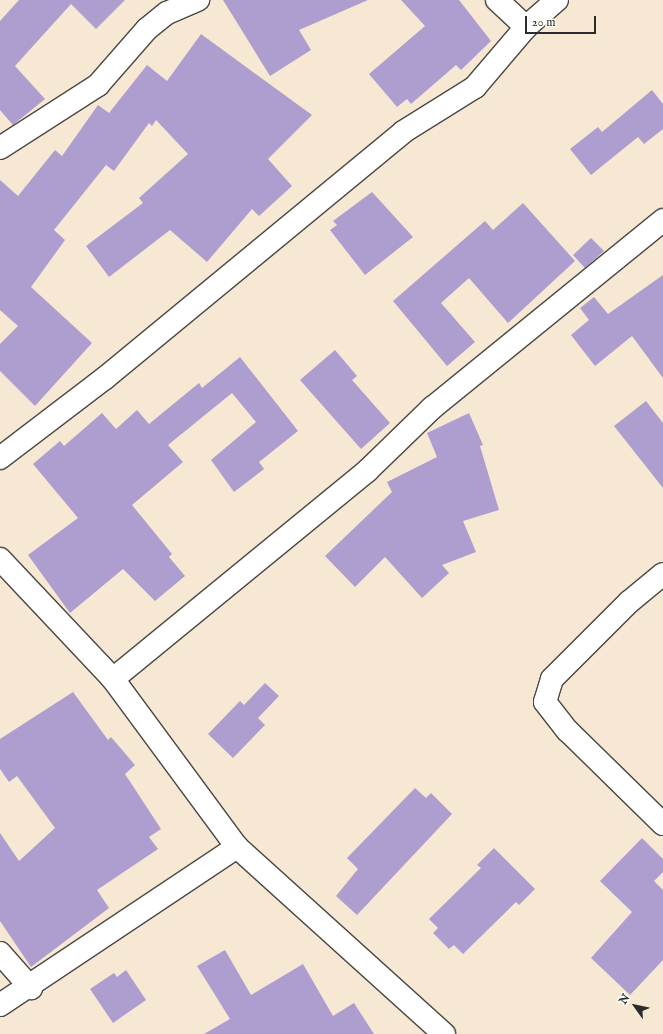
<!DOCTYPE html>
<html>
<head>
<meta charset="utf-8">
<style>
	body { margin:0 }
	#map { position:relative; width:663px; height:1034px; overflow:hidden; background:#f7e8d4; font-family:"IM FELL English",serif }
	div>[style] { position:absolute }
	.building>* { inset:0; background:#ae9dcf }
	.roads { filter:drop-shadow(1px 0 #4a4744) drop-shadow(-1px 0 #4a4744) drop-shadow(0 1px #4a4744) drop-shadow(0 -1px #4a4744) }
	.minor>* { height:22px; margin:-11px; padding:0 11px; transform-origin:11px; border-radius:11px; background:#fff }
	span { translate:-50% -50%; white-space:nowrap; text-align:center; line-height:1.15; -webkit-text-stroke:3px #fdfcf7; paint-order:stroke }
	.north { position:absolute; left:615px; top:986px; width:40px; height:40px; -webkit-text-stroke:3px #fdfcf7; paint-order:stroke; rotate:303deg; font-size:11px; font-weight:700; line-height:16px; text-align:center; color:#2b2b2b }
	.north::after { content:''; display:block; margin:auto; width:14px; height:18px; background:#2b2b2b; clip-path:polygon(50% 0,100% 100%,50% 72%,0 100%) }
	.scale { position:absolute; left:525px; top:16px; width:71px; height:18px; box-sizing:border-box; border:2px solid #2b2b2b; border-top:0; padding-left:5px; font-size:12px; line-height:14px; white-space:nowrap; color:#2b2b2b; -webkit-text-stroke:3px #fdfcf7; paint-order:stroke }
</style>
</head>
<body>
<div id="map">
	<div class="building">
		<i style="clip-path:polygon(19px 0,125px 0,96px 29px,71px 4px,15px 66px,45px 99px,13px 125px,0 110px,0 21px)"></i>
		<i style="clip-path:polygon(223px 0,368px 0,299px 30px,311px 50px,270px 76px)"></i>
		<i style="clip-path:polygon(401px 0,459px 0,491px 41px,461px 70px,456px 65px,411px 104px,407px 99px,397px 107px,369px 74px,425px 26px)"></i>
		<i style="clip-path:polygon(201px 34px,312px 115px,268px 159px,292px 186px,259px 216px,252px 209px,207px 262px,170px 230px,109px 277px,86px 246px,143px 203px,139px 198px,188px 154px,156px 120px,152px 126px,149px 123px,114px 171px,106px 165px,54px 230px,65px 240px,31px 287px,92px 343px,35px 406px,0 371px,0 344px,18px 326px,0 310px,0 180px,18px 196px,55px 150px,62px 156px,98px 105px,109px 113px,147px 65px,167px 81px)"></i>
		<i style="clip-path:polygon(652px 90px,663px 104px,663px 129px,644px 144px,638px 137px,591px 175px,570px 149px,598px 127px,602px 132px)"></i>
		<i style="clip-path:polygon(372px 192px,413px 237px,365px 275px,330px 230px,337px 225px,333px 221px)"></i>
		<i style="clip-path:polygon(523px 203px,575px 261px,508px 323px,469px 278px,441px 303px,475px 342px,447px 366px,393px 301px,485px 221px,493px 230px)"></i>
		<i style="clip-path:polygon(591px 238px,604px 251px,585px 268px,573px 255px)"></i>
		<i style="clip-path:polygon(663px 275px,663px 378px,632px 336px,595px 366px,571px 335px,589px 320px,580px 308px,594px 297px,608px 314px)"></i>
		<i style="clip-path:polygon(335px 350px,357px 376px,352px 380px,390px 423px,361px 449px,300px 380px)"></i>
		<i style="clip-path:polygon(240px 357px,298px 431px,259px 462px,264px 469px,234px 492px,211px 460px,256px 422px,232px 393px,168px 445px,183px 462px,132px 505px,172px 554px,169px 557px,185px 576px,155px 601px,123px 569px,70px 613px,28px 555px,78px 518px,33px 464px,60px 441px,64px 446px,102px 413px,116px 429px,137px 410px,149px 424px,199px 383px,202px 388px)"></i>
		<i style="clip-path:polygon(646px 401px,663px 423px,663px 488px,614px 426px)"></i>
		<i style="clip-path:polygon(469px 413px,483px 445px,480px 446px,499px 510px,463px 521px,476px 552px,442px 565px,449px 573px,422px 598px,385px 557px,355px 587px,325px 556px,392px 492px,387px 482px,437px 457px,427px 433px)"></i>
		<i style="clip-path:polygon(265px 683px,279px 696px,258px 718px,265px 725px,233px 758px,208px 734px,240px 701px,244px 705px)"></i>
		<i style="clip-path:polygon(73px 692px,108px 740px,111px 737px,135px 765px,125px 774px,161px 829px,149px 837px,158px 849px,97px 890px,109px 908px,31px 967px,0 921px,0 833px,19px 861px,55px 828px,17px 776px,9px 782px,0 769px,0 739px)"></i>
		<i style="clip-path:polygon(415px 788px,426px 798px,431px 793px,452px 814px,357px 915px,336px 896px,358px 869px,347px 858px)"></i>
		<i style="clip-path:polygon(642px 838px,663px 859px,663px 872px,654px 881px,663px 890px,663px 960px,630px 995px,591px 958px,632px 912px,600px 881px)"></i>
		<i style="clip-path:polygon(494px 848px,535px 889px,519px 905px,516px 902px,463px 954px,454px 945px,449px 949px,433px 933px,438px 928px,429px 919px,481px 868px,477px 865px)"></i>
		<i style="clip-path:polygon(225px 950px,251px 995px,303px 964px,333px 1016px,354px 1003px,374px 1034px,204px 1034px,230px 1019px,197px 966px)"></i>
		<i style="clip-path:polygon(126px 970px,146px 1000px,113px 1023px,90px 989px,114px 973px,117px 977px)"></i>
	</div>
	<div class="roads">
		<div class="minor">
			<i style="left:497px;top:0;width:40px;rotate:43deg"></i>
			<i style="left:0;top:148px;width:117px;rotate:-32.7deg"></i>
			<i style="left:98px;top:85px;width:74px;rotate:-48.8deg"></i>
			<i style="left:147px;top:29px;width:26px;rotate:-39deg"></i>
			<i style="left:167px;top:13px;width:34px;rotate:-23deg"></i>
			<i style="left:0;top:458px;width:132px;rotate:-37.3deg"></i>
			<i style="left:105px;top:378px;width:386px;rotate:-39.5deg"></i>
			<i style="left:403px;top:132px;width:85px;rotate:-32deg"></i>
			<i style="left:475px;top:87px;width:79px;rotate:-49.6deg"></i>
			<i style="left:526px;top:27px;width:41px;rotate:-41.1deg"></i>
			<i style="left:0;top:559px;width:165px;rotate:46.7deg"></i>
			<i style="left:113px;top:679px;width:209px;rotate:53.6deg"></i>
			<i style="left:237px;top:847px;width:279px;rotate:42.1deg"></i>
			<i style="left:663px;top:574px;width:44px;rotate:140.5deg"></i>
			<i style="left:629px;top:602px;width:109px;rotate:135deg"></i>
			<i style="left:552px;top:679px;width:24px;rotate:107deg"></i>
			<i style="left:545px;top:702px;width:37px;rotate:52deg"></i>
			<i style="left:568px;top:731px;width:133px;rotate:44.4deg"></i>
			<i style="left:113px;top:679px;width:328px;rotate:-39.3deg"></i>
			<i style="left:367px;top:471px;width:91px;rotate:-44.1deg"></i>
			<i style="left:432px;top:408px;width:298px;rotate:-39.1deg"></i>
			<i style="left:0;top:953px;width:47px;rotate:48.5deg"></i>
			<i style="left:0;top:1005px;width:285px;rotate:-33.7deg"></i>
		</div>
	</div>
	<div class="north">N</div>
	<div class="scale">20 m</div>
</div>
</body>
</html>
